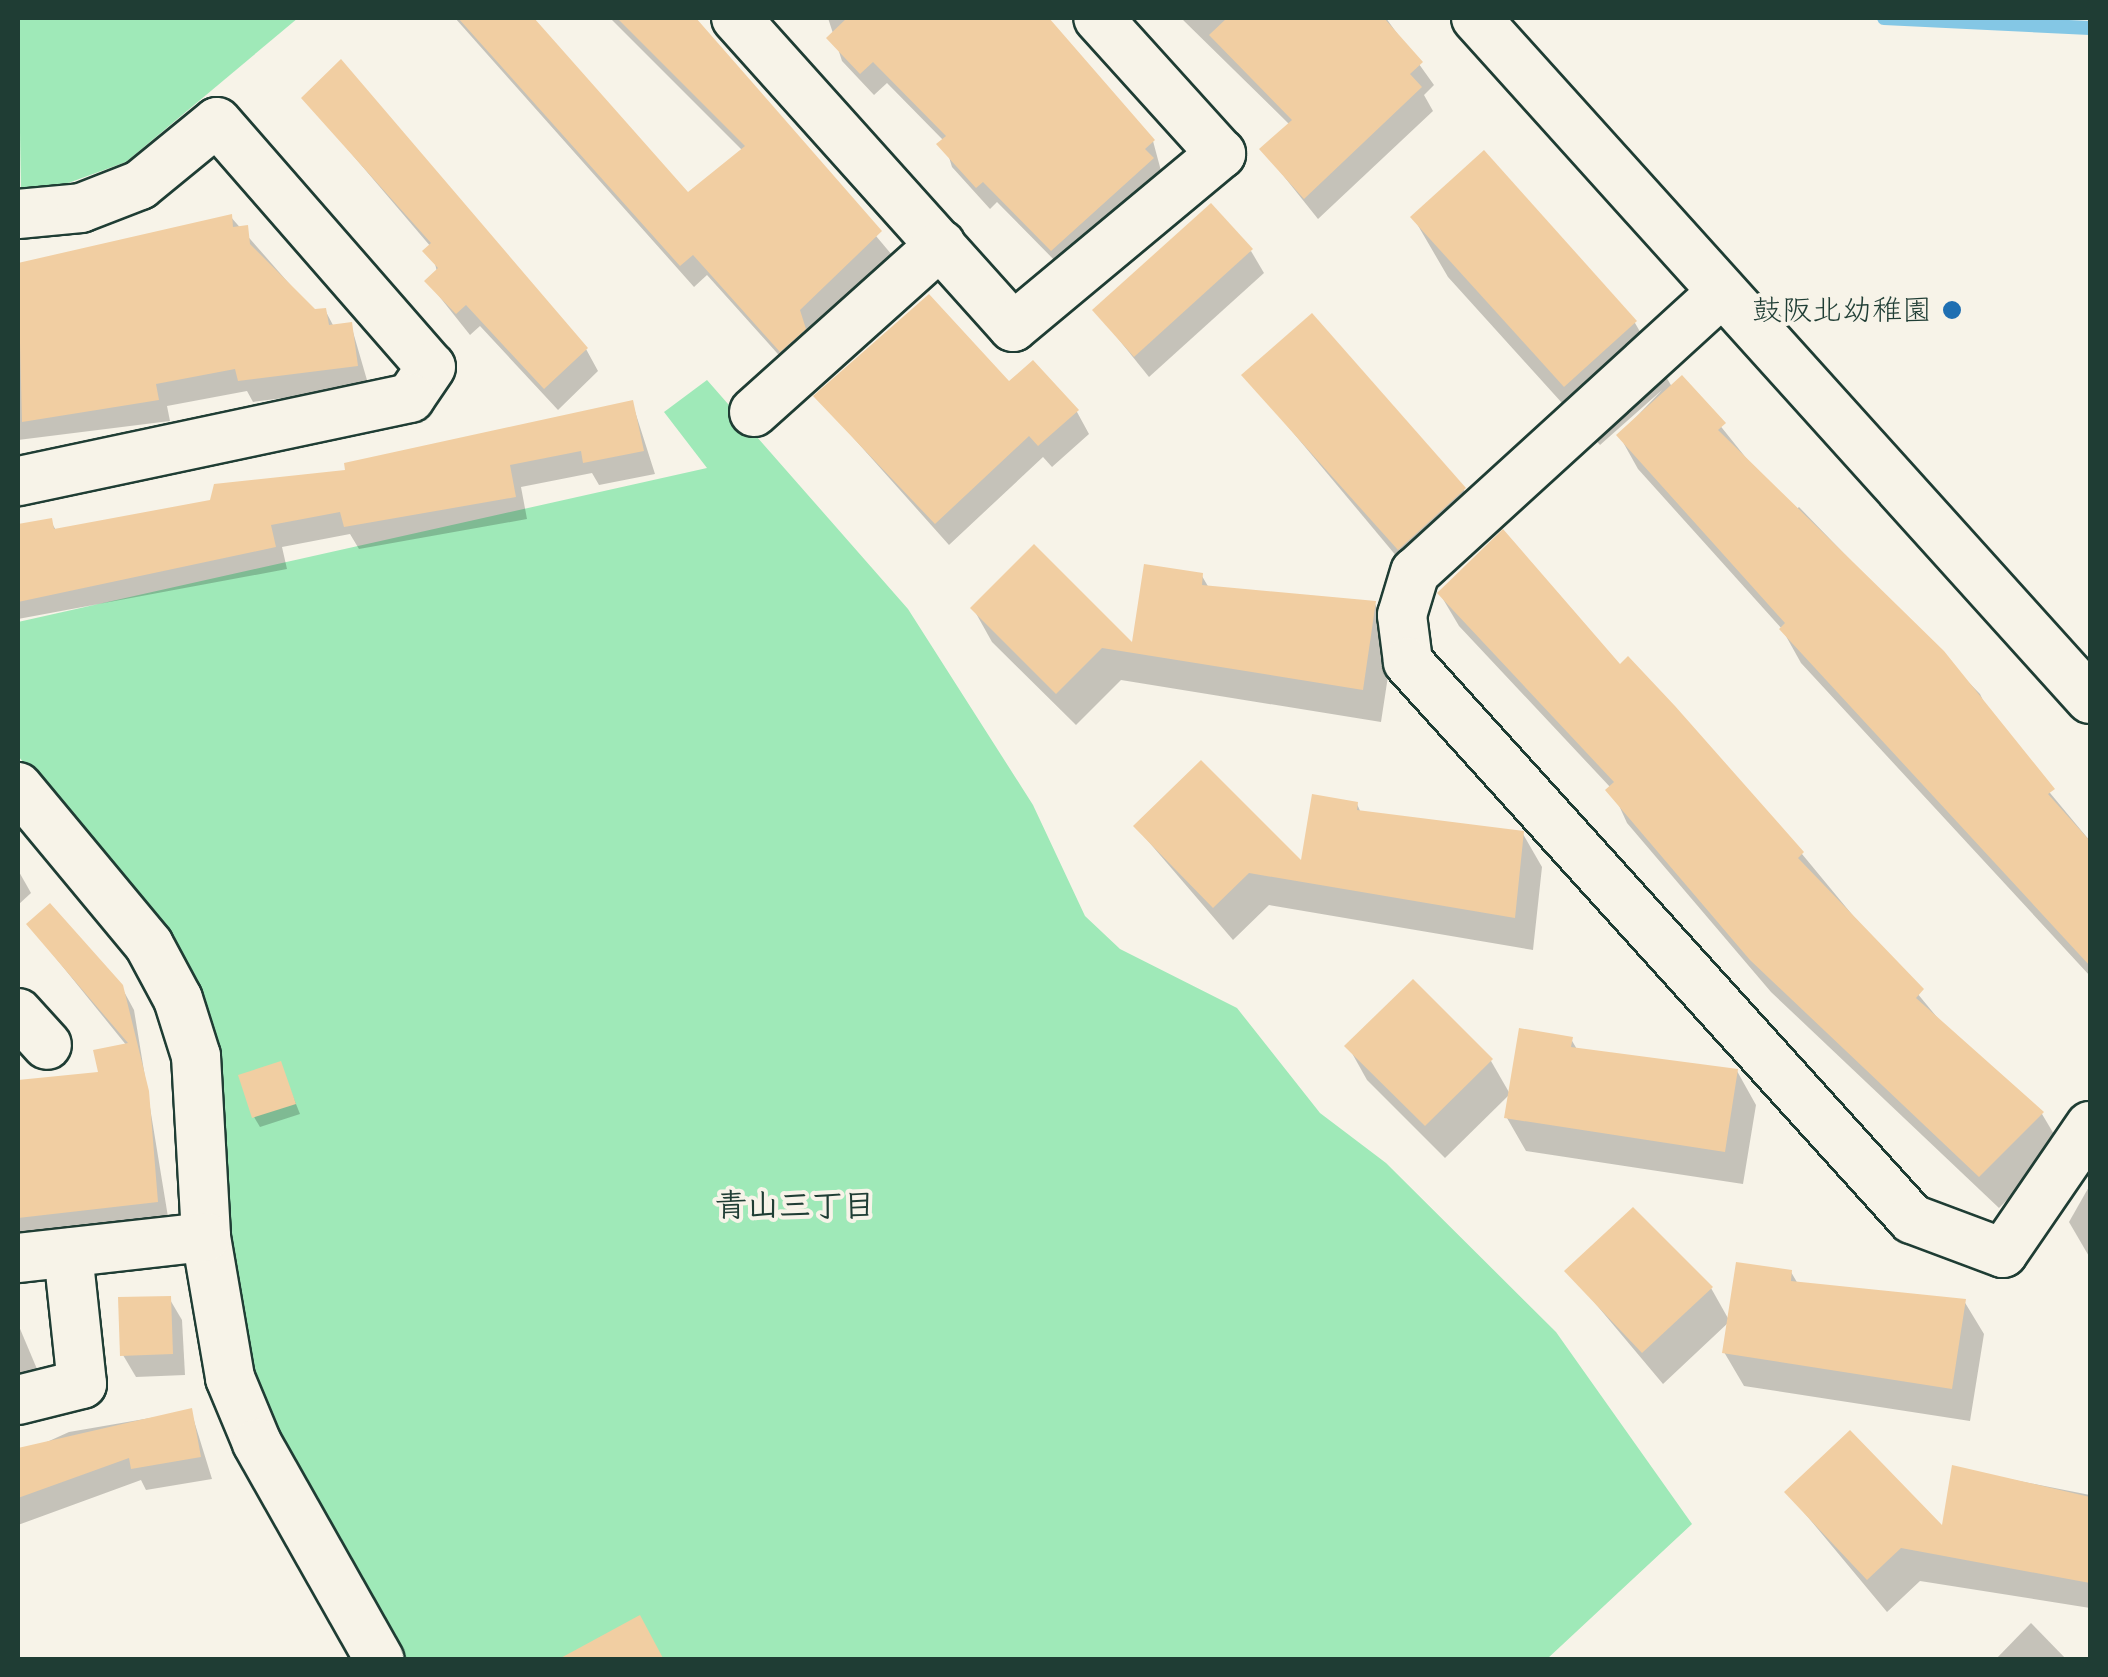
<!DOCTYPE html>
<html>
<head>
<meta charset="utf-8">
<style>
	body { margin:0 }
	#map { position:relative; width:2108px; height:1677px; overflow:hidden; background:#f7f3e8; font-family:"Shantell Sans","Klee One",sans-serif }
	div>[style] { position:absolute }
	.green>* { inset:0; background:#9fe9b8 }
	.shadow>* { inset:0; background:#0003 }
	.stream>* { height:14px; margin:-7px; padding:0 7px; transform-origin:7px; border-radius:7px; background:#84c7e5 }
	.building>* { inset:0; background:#f1cea2 }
	.roads { filter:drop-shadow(2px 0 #1f3d34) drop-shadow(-2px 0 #1f3d34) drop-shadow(0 2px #1f3d34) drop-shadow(0 -2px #1f3d34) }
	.minor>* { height:48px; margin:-24px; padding:0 24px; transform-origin:24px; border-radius:24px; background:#f7f3e8 }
	.dots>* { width:28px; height:28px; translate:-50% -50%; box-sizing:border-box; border:5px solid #f7f3e8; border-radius:50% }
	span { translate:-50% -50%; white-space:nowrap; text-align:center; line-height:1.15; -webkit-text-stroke:8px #f7f3e8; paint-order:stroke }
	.poi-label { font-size:30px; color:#1f3d34 }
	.right { translate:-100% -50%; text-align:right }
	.neighbourhood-label { font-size:32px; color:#1f3d34; font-weight:700 }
	.frame { position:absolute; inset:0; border:20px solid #1f3d34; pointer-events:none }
</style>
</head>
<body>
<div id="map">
	<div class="green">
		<i style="clip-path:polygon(18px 18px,298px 18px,126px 162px,60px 186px,21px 188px)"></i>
		<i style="clip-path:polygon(707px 380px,908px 609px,1033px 805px,1085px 916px,1120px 949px,1237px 1008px,1320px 1113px,1386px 1163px,1556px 1332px,1692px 1524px,1547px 1659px,404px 1659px,248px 1372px,191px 974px,158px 917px,18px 756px,18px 622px,707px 468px,664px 412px)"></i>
	</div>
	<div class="shadow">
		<i style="clip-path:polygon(455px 18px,531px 18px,691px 200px,743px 151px,610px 18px,693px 18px,892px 255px,811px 334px,794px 372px,707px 275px,694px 287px)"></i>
		<i style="clip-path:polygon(828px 18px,1043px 18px,1153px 141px,1164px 182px,1065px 271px,997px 202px,990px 209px,952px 167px,944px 141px,887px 83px,874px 95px,842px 61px)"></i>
		<i style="clip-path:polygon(1181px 18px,1386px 18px,1434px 85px,1424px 95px,1433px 111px,1318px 219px,1262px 149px,1290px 125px)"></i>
		<i style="clip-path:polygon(304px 98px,586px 349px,598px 371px,558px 410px,480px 326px,470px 335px,427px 281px,437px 272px,431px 247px)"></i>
		<i style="clip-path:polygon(1483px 154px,1635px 323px,1672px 387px,1682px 378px,1791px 514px,1799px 507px,1980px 694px,1997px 729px,2090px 841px,2090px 976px,1801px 663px,1782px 629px,1638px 469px,1619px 435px,1662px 390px,1600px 445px,1448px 277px,1413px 217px)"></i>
		<i style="clip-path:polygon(230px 216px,314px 312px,325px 310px,334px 327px,351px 325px,369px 387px,253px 402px,247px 391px,167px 406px,170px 421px,18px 440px,18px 266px)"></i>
		<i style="clip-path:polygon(1251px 251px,1264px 273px,1149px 377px,1095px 310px)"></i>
		<i style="clip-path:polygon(1245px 375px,1464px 490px,1483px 523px,1418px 582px)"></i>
		<i style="clip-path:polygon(816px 396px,1077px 412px,1089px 434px,1052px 467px,1043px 457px,949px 545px)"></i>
		<i style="clip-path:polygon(632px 402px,655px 474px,599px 485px,592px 473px,521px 487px,527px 519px,359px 549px,350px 534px,282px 547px,287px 569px,18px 619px,18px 527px,50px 520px,57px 532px,348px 473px)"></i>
		<i style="clip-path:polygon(1202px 576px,1209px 588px,1375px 604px,1394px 637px,1381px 722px,1121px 680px,1076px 725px,992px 642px,973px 608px,1134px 647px)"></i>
		<i style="clip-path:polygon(1440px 594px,1620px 667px,1802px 854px,1941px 1022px,2042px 1114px,2061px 1146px,1999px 1208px,1771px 992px,1627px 823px,1611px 788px,1459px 626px)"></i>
		<i style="clip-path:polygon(1357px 804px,1361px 813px,1523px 834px,1542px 867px,1533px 950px,1269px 905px,1233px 940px,1136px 827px,1302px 866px)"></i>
		<i style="clip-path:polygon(18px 870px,31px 893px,18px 905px)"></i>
		<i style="clip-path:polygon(29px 925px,121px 986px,134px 1010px,169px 1223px,18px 1240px,18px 1082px,102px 1074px,127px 1046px)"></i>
		<i style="clip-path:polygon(1571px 1039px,1578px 1051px,1737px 1071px,1756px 1105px,1743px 1184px,1526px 1151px,1507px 1118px)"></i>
		<i style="clip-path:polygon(1348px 1046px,1491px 1061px,1510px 1094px,1445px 1158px,1367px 1080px)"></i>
		<i style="clip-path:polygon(280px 1064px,300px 1114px,260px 1127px,254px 1117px)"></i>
		<i style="clip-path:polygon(2090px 1185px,2090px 1258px,2069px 1222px)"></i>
		<i style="clip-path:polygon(1568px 1271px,1711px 1288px,1729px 1320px,1791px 1272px,1798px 1284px,1964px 1301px,1984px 1334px,1970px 1421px,1744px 1386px,1724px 1352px,1729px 1322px,1663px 1384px)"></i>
		<i style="clip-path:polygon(169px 1298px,182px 1320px,185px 1375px,136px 1377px,123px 1355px)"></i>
		<i style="clip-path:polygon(18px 1324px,37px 1369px,18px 1377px)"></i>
		<i style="clip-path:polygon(191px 1411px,212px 1479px,146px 1490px,141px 1480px,18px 1525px,18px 1455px,69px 1432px)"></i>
		<i style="clip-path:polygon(1954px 1468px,2090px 1495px,2090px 1608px,1920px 1581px,1887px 1612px,1787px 1492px,1944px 1531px)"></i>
		<i style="clip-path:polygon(2031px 1623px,2067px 1660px,1995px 1660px)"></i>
	</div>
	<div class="stream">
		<i style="left:1884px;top:18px;width:206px;rotate:2.8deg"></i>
	</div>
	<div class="building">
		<i style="clip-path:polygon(458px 18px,534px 18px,688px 192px,745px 146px,617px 18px,696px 18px,882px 231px,800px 310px,806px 329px,780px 352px,693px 255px,680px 266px)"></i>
		<i style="clip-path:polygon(847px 18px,1049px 18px,1155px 140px,1145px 149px,1154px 158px,1051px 251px,983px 182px,976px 188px,936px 144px,946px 136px,873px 62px,860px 74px,826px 38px)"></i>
		<i style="clip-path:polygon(1227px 18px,1384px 18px,1423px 62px,1410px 74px,1422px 87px,1304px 199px,1259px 149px,1292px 120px,1209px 35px)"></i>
		<i style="clip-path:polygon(341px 59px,588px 348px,544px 389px,466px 305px,456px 314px,424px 281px,438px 268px,422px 251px,431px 243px,301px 98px)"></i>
		<i style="clip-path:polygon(1484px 150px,1637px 321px,1564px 387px,1410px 217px)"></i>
		<i style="clip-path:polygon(1211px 203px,1253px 249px,1134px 357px,1092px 310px)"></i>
		<i style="clip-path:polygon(232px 214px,233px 227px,248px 225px,250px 244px,315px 309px,326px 308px,329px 325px,352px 322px,358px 366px,238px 381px,235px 369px,156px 384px,159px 400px,22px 422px,18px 263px)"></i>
		<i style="clip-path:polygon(929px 294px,1009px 381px,1033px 360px,1079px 410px,1038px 446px,1029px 436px,935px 524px,813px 396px)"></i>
		<i style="clip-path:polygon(1312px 313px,1466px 488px,1398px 550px,1241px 375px)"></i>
		<i style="clip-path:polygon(1682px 375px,1726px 423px,1718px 430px,1944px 651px,2055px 789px,2048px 794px,2090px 841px,2090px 966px,1779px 629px,1785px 623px,1616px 435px)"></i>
		<i style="clip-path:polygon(633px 400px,644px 451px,583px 463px,581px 451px,510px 465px,516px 497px,344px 527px,340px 512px,271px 525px,276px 547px,18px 602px,18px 524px,52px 518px,54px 529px,210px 500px,214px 484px,345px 470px,344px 463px)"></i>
		<i style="clip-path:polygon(1503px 529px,1620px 664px,1628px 656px,1675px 706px,1804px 852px,1798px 858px,1924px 989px,1916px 998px,2044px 1112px,1979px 1177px,1750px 960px,1605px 790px,1614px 782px,1437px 593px)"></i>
		<i style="clip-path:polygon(1034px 544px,1132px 642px,1144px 564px,1203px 573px,1202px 585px,1376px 601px,1363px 690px,1102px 648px,1056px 694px,970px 608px)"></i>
		<i style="clip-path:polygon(1201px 760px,1301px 860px,1312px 794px,1358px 802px,1357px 810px,1524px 831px,1515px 918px,1249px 873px,1213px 908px,1133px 826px)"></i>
		<i style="clip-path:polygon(50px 903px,123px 985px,149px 1091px,158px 1202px,18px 1218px,18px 1080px,98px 1072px,93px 1050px,128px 1043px,26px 924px)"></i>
		<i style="clip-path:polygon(1413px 979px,1493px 1059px,1425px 1126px,1344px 1046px)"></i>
		<i style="clip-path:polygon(1519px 1028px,1573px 1037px,1571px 1047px,1738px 1069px,1725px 1152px,1504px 1118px)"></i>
		<i style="clip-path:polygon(281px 1061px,296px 1104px,252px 1118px,238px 1075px)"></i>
		<i style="clip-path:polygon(1633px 1207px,1713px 1287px,1642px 1353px,1564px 1271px)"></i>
		<i style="clip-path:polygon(1736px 1262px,1792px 1270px,1791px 1281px,1966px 1299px,1952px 1389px,1722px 1353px)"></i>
		<i style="clip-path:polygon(171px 1296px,173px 1354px,120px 1356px,118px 1297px)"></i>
		<i style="clip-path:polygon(192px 1408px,201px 1457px,131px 1469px,129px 1458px,18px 1498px,18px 1448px)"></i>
		<i style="clip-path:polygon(1850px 1430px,1942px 1525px,1952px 1465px,2090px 1497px,2090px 1583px,1901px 1548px,1867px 1580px,1784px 1492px)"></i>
		<i style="clip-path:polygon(640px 1615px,664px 1660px,557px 1660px)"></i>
	</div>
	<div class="roads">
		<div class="minor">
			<i style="left:736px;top:18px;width:415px;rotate:48.1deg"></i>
			<i style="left:1013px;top:327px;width:271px;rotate:-39.8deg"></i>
			<i style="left:1221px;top:154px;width:183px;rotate:-132.1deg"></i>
			<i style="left:1476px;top:18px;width:917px;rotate:47.96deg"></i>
			<i style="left:18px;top:214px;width:63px;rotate:-5.4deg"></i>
			<i style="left:81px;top:208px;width:63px;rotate:-21.3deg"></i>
			<i style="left:140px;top:185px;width:99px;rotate:-39.3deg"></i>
			<i style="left:217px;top:122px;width:325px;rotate:48.9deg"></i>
			<i style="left:431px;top:367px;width:37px;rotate:124deg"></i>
			<i style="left:410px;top:398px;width:401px;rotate:168deg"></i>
			<i style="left:1721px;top:293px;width:414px;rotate:137.6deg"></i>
			<i style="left:1415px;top:572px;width:45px;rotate:106.8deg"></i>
			<i style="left:1402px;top:615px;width:47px;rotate:82.7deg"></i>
			<i style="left:1408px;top:662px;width:751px;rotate:47.86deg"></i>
			<i style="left:1912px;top:1219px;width:97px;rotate:20.5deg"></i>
			<i style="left:2003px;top:1253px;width:154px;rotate:-55.6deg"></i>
			<i style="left:754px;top:412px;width:251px;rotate:-41.9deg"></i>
			<i style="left:18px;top:787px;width:205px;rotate:50.3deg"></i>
			<i style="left:149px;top:945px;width:61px;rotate:61.8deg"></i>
			<i style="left:178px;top:999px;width:60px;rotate:72.5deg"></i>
			<i style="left:196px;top:1056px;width:181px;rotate:86.8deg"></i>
			<i style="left:206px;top:1237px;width:143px;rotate:80.3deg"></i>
			<i style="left:230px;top:1378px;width:70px;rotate:67.4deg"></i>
			<i style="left:257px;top:1443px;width:249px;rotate:60.5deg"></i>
			<i style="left:18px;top:1013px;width:43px;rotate:47.8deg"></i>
			<i style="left:18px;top:1258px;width:189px;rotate:-6.4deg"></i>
			<i style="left:18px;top:1400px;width:66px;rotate:-14deg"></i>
			<i style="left:82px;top:1384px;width:132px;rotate:-96.1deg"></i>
		</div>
	</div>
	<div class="dots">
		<i style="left:1952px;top:310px;background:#1f6fb2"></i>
	</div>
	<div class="poi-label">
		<span class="right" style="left:1932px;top:310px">鼓阪北幼稚園</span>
	</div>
	<div class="neighbourhood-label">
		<span style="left:795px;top:1205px">青山三丁目</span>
	</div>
	<div class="frame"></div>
</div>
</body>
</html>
